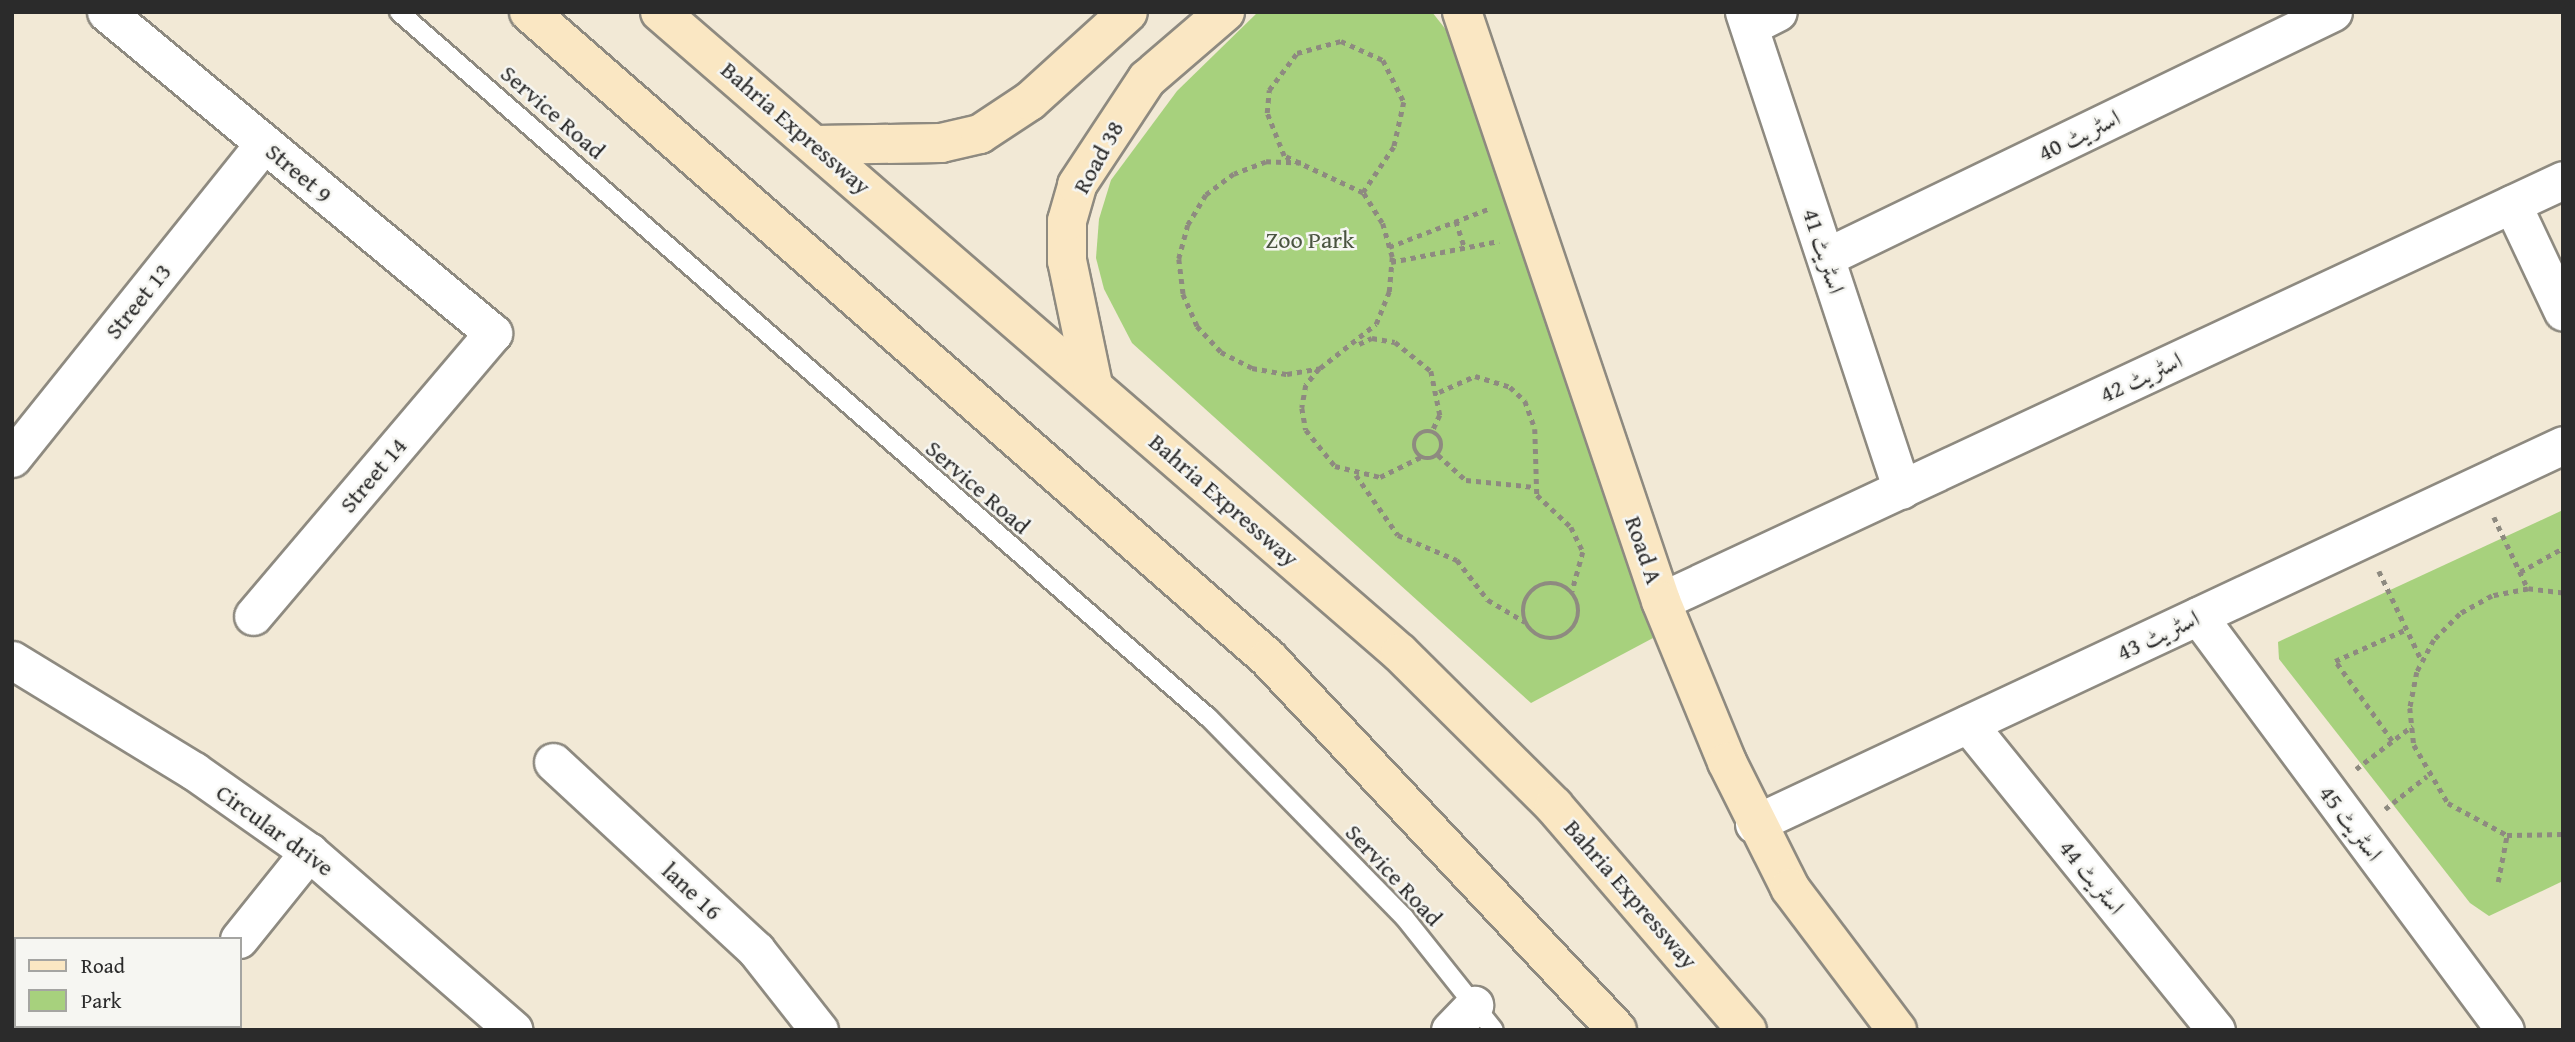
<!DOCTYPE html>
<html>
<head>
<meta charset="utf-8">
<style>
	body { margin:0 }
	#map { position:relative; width:2575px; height:1042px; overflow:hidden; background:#f2e9d6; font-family:"Gentium Book Plus",Amiri,serif }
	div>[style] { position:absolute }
	.green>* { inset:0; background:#a7d17d }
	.path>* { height:4.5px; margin-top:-2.25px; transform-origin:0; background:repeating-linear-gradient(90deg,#8e8a80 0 5px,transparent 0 10px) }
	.path>.ring { margin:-2.25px; padding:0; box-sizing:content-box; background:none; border:4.5px solid #8e8a80; border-radius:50% }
	.roads { filter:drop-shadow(2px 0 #8e8a80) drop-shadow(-2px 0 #8e8a80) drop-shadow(0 2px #8e8a80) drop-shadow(0 -2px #8e8a80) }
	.service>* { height:18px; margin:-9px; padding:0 9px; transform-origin:9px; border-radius:9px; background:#fff }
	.minor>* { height:37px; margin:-18.5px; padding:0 18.5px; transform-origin:18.5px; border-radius:18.5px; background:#fff }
	.secondary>* { height:38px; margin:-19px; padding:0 19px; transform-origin:19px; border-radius:19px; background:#fae7c3 }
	span { translate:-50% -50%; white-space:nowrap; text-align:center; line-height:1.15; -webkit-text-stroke:5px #f6f6f2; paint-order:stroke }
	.street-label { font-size:24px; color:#2b2b2b }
	.park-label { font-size:24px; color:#4a5440 }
	.frame { position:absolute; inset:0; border:14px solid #2b2b2b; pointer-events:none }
	.legend { position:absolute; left:14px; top:937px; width:228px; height:91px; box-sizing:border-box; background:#f6f6f2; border:2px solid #a5a5a2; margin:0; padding:9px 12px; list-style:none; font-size:21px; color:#2b2b2b }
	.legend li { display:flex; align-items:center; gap:14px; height:35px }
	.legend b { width:35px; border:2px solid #a5a5a2 }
</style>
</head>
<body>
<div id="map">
	<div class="green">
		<i style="clip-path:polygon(1258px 12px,1432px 12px,1447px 31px,1653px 638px,1531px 703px,1132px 343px,1104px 289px,1096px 258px,1099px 219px,1111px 180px,1177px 91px)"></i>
		<i style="clip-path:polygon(2563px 510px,2563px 881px,2489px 916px,2470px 903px,2279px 659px,2278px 642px)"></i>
	</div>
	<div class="path">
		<i style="left:1341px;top:41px;width:46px;rotate:24.3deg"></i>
		<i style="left:1383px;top:60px;width:47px;rotate:63.4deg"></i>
		<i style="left:1404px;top:102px;width:46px;rotate:102.5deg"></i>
		<i style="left:1394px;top:147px;width:55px;rotate:124deg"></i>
		<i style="left:1363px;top:193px;width:87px;rotate:-154.9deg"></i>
		<i style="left:1284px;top:156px;width:46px;rotate:-111.6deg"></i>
		<i style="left:1267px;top:113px;width:23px;rotate:-85deg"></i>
		<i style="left:1269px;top:90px;width:46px;rotate:-52.9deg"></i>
		<i style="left:1297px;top:53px;width:46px;rotate:-15.3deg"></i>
		<i style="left:1301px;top:163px;width:35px;rotate:-178deg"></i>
		<i style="left:1266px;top:162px;width:34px;rotate:159deg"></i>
		<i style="left:1234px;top:174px;width:35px;rotate:143deg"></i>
		<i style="left:1206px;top:195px;width:35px;rotate:121deg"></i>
		<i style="left:1188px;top:225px;width:35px;rotate:105deg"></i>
		<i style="left:1179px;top:259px;width:35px;rotate:83deg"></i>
		<i style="left:1183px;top:294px;width:35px;rotate:66deg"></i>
		<i style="left:1197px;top:326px;width:35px;rotate:47deg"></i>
		<i style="left:1221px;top:352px;width:35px;rotate:27deg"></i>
		<i style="left:1252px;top:368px;width:36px;rotate:10deg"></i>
		<i style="left:1287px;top:374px;width:34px;rotate:-10deg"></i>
		<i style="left:1320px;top:368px;width:71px;rotate:-38.2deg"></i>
		<i style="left:1376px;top:324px;width:35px;rotate:-68deg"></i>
		<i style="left:1389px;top:292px;width:35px;rotate:-85deg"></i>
		<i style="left:1392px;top:257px;width:35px;rotate:-106deg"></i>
		<i style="left:1382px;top:223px;width:36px;rotate:-122deg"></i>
		<i style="left:1456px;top:221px;width:28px;rotate:72deg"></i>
		<i style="left:1389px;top:247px;width:106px;rotate:-21deg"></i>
		<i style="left:1391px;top:262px;width:110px;rotate:-11deg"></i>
		<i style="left:1359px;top:344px;width:14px;rotate:-25deg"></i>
		<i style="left:1372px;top:338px;width:23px;rotate:10deg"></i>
		<i style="left:1395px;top:342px;width:46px;rotate:38.9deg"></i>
		<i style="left:1431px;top:371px;width:45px;rotate:78.4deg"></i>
		<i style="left:1440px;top:415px;width:19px;rotate:115deg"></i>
		<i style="left:1319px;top:369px;width:21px;rotate:129deg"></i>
		<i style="left:1306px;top:385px;width:23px;rotate:100deg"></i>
		<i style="left:1302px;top:408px;width:22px;rotate:80deg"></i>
		<i style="left:1306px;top:430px;width:46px;rotate:51.1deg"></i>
		<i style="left:1335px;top:466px;width:46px;rotate:13.7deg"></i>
		<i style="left:1380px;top:477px;width:46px;rotate:-26deg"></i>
		<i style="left:1439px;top:392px;width:39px;rotate:-24deg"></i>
		<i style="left:1475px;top:376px;width:37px;rotate:17deg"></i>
		<i style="left:1510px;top:387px;width:21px;rotate:43deg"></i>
		<i style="left:1525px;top:401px;width:30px;rotate:70deg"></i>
		<i style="left:1535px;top:429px;width:66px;rotate:88.3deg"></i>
		<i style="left:1537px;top:495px;width:47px;rotate:43.3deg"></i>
		<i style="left:1571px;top:527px;width:28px;rotate:64deg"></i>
		<i style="left:1583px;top:552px;width:41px;rotate:105.4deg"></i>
		<i class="ring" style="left:1414px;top:431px;width:23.5px;height:23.5px"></i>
		<i style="left:1438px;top:455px;width:38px;rotate:42deg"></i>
		<i style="left:1466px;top:480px;width:69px;rotate:5.8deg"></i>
		<i style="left:1356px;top:475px;width:73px;rotate:55deg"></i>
		<i style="left:1398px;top:535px;width:64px;rotate:23deg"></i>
		<i style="left:1457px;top:560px;width:51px;rotate:52.2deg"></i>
		<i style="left:1488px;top:600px;width:43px;rotate:30.7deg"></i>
		<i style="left:2494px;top:517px;width:80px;rotate:64.7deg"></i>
		<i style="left:2379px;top:571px;width:100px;rotate:64.5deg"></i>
		<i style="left:2520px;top:572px;width:49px;rotate:-29.2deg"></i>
		<i class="ring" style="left:1523px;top:583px;width:51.5px;height:51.5px"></i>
		<i style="left:2563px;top:593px;width:35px;rotate:-173deg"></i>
		<i style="left:2528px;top:589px;width:37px;rotate:169deg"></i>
		<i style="left:2492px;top:596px;width:37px;rotate:151deg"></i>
		<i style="left:2460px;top:614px;width:37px;rotate:135deg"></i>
		<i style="left:2434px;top:640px;width:36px;rotate:118deg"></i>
		<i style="left:2417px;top:672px;width:37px;rotate:101deg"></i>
		<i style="left:2410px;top:708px;width:37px;rotate:84deg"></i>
		<i style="left:2414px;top:745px;width:67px;rotate:59.6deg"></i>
		<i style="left:2448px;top:803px;width:67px;rotate:28.5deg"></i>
		<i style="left:2507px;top:835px;width:56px;rotate:-1deg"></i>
		<i style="left:2392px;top:741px;width:98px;rotate:-125.5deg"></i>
		<i style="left:2335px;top:661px;width:79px;rotate:-24deg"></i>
		<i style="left:2356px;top:769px;width:71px;rotate:-37.5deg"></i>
		<i style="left:2385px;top:809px;width:53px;rotate:-38.2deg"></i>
		<i style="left:2498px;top:882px;width:48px;rotate:-79.2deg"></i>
	</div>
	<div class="roads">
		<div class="service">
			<i style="left:399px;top:12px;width:1074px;rotate:41.08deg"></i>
			<i style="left:1209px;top:718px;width:279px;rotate:45.6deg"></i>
			<i style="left:1404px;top:917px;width:144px;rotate:51.5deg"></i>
		</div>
		<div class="minor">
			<i style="left:106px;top:12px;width:503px;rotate:39.67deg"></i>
			<i style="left:493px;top:333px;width:371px;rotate:130.3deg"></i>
			<i style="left:1744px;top:12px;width:503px;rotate:71.71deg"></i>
			<i style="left:1750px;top:26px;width:31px;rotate:-27deg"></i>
			<i style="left:2512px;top:204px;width:119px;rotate:64.7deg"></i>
			<i style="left:1826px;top:257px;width:563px;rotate:-25.79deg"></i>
			<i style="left:12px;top:458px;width:403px;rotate:-51.3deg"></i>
			<i style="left:1661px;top:601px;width:995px;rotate:-25.02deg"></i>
			<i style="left:2198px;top:616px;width:515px;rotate:53.44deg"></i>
			<i style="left:12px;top:660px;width:213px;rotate:31.4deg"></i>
			<i style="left:194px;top:771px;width:141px;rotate:35.2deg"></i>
			<i style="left:309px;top:852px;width:271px;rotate:41deg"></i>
			<i style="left:1968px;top:724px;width:394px;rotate:51deg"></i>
			<i style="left:553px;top:762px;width:277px;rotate:42.8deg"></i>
			<i style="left:756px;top:950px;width:102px;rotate:51.8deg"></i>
			<i style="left:1754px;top:824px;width:893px;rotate:-25.1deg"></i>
			<i style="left:239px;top:939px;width:112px;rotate:-51.2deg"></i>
			<i style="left:12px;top:961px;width:5px;rotate:37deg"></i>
			<i style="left:105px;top:1026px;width:6px;rotate:39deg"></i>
			<i style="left:165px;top:1030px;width:5px;rotate:-53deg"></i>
			<i style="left:1450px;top:1030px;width:35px;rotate:-46deg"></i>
		</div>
		<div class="secondary">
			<i style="left:529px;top:12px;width:982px;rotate:41.16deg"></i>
			<i style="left:1268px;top:658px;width:510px;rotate:46.83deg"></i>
			<i style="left:660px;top:12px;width:979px;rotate:40.9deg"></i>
			<i style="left:1400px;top:653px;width:217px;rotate:44.8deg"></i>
			<i style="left:1554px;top:806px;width:296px;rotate:49.3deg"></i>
			<i style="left:1462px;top:12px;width:622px;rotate:71.33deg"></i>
			<i style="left:1661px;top:601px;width:174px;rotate:67.7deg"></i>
			<i style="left:1727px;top:762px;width:141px;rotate:63.4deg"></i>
			<i style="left:1790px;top:888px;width:178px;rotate:53deg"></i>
			<i style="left:816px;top:145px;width:125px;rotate:-0.9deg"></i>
			<i style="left:941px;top:143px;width:40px;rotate:-13deg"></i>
			<i style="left:980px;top:134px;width:60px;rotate:-33.4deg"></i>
			<i style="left:1030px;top:101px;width:132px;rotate:-42.2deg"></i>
			<i style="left:1093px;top:385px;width:127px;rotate:-101.8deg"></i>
			<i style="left:1067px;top:261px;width:40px;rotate:-90deg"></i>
			<i style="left:1067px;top:221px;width:37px;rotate:-74deg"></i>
			<i style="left:1077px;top:185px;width:127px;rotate:-56.6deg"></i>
			<i style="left:1147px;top:79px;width:103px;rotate:-40.7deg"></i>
		</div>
	</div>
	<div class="street-label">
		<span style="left:553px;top:112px;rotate:41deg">Service Road</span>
		<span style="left:796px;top:128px;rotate:41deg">Bahria Expressway</span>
		<span style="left:2079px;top:135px;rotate:-26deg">اسٹریٹ 40</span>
		<span style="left:1098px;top:157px;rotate:-61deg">Road 38</span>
		<span style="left:299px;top:173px;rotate:40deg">Street 9</span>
		<span style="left:1824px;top:251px;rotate:72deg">اسٹریٹ 41</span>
		<span style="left:138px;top:301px;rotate:-51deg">Street 13</span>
		<span style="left:2141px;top:377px;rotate:-25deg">اسٹریٹ 42</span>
		<span style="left:373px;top:475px;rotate:-50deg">Street 14</span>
		<span style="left:978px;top:487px;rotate:41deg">Service Road</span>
		<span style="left:1224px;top:500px;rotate:41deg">Bahria Expressway</span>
		<span style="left:1644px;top:550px;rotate:71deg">Road A</span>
		<span style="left:2158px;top:635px;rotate:-25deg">اسٹریٹ 43</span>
		<span style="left:2351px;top:823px;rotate:53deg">اسٹریٹ 45</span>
		<span style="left:275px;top:830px;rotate:36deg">Circular drive</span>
		<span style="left:1394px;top:875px;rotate:47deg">Service Road</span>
		<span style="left:2092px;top:877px;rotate:51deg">اسٹریٹ 44</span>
		<span style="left:692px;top:891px;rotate:43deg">lane 16</span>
		<span style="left:1631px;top:894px;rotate:49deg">Bahria Expressway</span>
	</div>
	<div class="park-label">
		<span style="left:1310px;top:240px">Zoo Park</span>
	</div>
	<div class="frame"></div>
	<ul class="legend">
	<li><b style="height:9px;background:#fae7c3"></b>Road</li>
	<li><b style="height:19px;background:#a7d17d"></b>Park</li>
	</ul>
</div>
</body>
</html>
